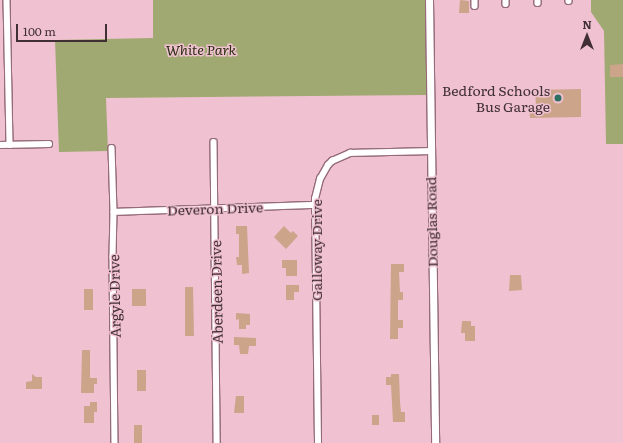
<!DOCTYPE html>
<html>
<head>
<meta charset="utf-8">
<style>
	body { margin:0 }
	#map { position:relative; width:623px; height:443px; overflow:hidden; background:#f0c1d1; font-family:Literata,serif }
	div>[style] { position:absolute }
	.green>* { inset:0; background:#a0a972 }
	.building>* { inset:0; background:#cba48a }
	.roads { filter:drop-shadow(1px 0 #956b7a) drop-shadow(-1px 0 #956b7a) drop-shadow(0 1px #956b7a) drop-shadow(0 -1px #956b7a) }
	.minor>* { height:5.5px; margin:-2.75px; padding:0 2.75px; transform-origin:2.75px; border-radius:2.75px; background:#fff }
	.tertiary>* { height:7px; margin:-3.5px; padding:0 3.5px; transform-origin:3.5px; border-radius:3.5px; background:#fff }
	.dots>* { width:11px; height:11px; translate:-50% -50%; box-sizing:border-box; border:2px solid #f0c1d1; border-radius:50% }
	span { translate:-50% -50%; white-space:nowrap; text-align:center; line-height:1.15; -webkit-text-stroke:3px #f0c1d1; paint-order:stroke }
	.park-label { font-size:14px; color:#2a2e10; font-style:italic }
	.poi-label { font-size:14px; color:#412f36 }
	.right { translate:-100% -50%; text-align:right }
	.street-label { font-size:14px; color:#412f36 }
	.north { position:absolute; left:567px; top:16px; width:40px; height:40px; -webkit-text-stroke:3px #f0c1d1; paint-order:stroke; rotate:0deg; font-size:11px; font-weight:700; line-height:16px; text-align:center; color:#412f36 }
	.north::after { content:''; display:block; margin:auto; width:14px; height:18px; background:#412f36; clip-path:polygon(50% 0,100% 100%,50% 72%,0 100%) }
	.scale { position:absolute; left:16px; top:24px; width:91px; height:18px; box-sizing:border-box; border:2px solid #412f36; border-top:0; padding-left:5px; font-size:12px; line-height:14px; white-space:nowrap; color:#412f36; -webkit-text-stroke:3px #f0c1d1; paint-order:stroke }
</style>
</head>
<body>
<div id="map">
	<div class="green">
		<i style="clip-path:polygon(153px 0,426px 0,426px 95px,106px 98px,108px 151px,59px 152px,55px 40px,153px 38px)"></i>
		<i style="clip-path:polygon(591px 0,623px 0,623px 144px,606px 144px,604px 31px,591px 12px)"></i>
	</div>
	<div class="building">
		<i style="clip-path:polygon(460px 0,469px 1px,469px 13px,459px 13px)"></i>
		<i style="clip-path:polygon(623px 64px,623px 77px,610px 77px,610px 65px)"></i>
		<i style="clip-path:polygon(581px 89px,581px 117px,530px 118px,529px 107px,536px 106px,535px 90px)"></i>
		<i style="clip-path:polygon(236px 226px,247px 226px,249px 273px,242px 274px,242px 265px,237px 265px,236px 257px,239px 257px,239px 234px,236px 234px)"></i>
		<i style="clip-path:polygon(284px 226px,291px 233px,293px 231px,298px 236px,286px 249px,274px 237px)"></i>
		<i style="clip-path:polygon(282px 260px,297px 260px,297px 276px,286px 276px,286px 268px,282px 268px)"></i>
		<i style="clip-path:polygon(391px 264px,404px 264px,404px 272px,399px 272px,400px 292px,403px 292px,403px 300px,398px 300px,398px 320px,403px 320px,403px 328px,398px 328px,398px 339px,390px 339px)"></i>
		<i style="clip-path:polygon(510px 275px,521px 275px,522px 290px,509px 291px)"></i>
		<i style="clip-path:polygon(286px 285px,299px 285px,299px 292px,294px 292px,294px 300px,286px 300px)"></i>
		<i style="clip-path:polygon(185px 287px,193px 287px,194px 336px,185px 336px)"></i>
		<i style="clip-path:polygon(84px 289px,93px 289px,93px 310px,84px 310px)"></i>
		<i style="clip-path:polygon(132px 289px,146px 289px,146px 306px,132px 306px)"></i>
		<i style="clip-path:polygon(236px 313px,250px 314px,250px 325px,246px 325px,246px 329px,239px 329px,239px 319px,236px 320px)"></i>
		<i style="clip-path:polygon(462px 321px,471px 321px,471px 326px,475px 326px,475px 341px,465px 341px,465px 333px,461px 333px)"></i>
		<i style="clip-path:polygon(234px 337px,256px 338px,256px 346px,249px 346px,248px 354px,240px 354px,239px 345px,234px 345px)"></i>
		<i style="clip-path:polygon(82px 350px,90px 350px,90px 378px,97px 378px,97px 384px,94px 384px,94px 393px,81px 393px)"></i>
		<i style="clip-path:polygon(137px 370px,146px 370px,146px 391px,137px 391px)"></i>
		<i style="clip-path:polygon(32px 374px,36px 377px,42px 377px,42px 389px,26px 389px,26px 382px,32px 381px)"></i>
		<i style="clip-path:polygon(391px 374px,399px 374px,400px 402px,401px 412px,405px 412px,405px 422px,393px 422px,391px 385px,386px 385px,386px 377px,391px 377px)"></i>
		<i style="clip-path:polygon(236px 396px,244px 396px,244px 413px,234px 413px)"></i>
		<i style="clip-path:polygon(90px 402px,97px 402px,97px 412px,94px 412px,94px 423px,84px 423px,84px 406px,90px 406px)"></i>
		<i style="clip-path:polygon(372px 415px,379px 415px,379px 425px,372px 425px)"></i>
		<i style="clip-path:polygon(134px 425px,142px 425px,142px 443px,134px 443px)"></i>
	</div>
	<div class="roads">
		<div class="minor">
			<i style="left:7px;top:0;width:145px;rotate:88.8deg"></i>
			<i style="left:475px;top:0;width:6px;rotate:90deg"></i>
			<i style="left:506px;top:0;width:4px;rotate:90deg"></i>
			<i style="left:538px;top:0;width:3px;rotate:90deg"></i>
			<i style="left:569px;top:0;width:1px;rotate:90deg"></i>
			<i style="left:214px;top:142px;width:301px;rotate:89.4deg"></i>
			<i style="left:0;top:145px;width:49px;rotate:-1.2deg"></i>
			<i style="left:112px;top:148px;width:64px;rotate:88.2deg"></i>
			<i style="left:114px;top:212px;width:45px;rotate:91.3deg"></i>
			<i style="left:113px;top:257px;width:186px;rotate:89.4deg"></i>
			<i style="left:114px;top:212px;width:201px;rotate:-2deg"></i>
			<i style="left:318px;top:443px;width:244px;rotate:-90.7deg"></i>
			<i style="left:315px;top:199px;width:21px;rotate:-76deg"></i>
			<i style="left:320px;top:179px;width:16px;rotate:-60deg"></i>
			<i style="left:328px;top:165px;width:6px;rotate:-45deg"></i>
			<i style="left:332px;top:161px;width:20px;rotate:-24deg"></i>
			<i style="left:350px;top:153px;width:80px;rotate:-1.4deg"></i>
		</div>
		<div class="tertiary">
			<i style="left:429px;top:0;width:443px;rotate:89.2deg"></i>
		</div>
	</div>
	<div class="dots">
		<i style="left:558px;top:98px;background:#2e7061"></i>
	</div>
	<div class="park-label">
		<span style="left:201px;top:49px">White Park</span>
	</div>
	<div class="poi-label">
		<span class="right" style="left:550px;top:98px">Bedford Schools<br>Bus Garage</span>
	</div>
	<div class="street-label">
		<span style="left:215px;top:208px;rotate:-2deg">Deveron Drive</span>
		<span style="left:431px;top:222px;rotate:-91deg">Douglas Road</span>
		<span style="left:316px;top:250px;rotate:-90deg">Galloway Drive</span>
		<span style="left:216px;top:292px;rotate:-91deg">Aberdeen Drive</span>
		<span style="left:114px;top:296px;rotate:-91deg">Argyle Drive</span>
	</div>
	<div class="north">N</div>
	<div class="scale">100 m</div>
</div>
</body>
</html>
